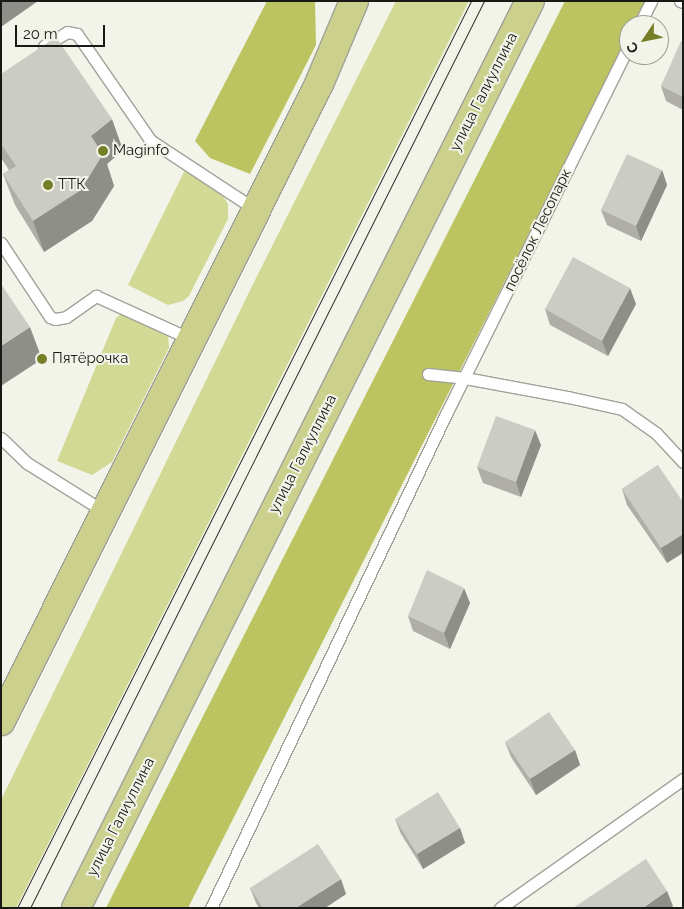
<!DOCTYPE html>
<html>
<head>
<meta charset="utf-8">
<style>
	body { margin:0 }
	#map { position:relative; width:684px; height:909px; overflow:hidden; background:#f2f4e9; font-family:Raleway,sans-serif }
	div>[style] { position:absolute }
	.green>* { inset:0; background:#d1d994 }
	.forest>* { inset:0; background:#bbc461 }
	.roads { filter:drop-shadow(1px 0 #a1a299) drop-shadow(-1px 0 #a1a299) drop-shadow(0 1px #a1a299) drop-shadow(0 -1px #a1a299) }
	.lane>* { height:11px; margin:-5.5px; padding:0 5.5px; transform-origin:5.5px; border-radius:5.5px; background:#fff }
	.primary>* { height:28px; margin:-14px; padding:0 14px; transform-origin:14px; border-radius:14px; background:#cbd18d }
	.tram>* { height:1px; margin:-0.5px; padding:0 0.5px; transform-origin:0.5px; border-radius:0.5px; background:#2f302b }
	.wall>* { inset:0; background:#afafa8 }
	.shaded-wall>* { inset:0; background:#8e8f88 }
	.building>* { inset:0; background:#cbccc3 }
	.dots>* { width:14px; height:14px; translate:-50% -50%; box-sizing:border-box; border:2px solid #f2f4e9; border-radius:50% }
	span { translate:-50% -50%; white-space:nowrap; text-align:center; line-height:1.15; -webkit-text-stroke:4px #f2f4e9; paint-order:stroke }
	.street-label { font-size:15px; color:#191a16 }
	.poi-label { font-size:15px; color:#191a16 }
	.left { translate:0 -50%; text-align:left }
	.frame { position:absolute; inset:0; border:2px solid #191a16; pointer-events:none }
	.north { position:absolute; left:619px; top:15px; width:50px; height:50px; box-sizing:border-box; background:#f2f4e9; border:1px solid #9b9d95; border-radius:50%; rotate:236deg; font-size:14px; font-weight:700; line-height:20px; text-align:center; color:#191a16 }
	.north::after { content:''; display:block; margin:auto; width:18px; height:22px; background:#777e28; clip-path:polygon(50% 0,100% 100%,50% 72%,0 100%) }
	.scale { position:absolute; left:15px; top:25px; width:90px; height:22px; box-sizing:border-box; border:2px solid #191a16; border-top:0; padding-left:6px; font-size:15px; line-height:18px; white-space:nowrap; color:#191a16; -webkit-text-stroke:4px #f2f4e9; paint-order:stroke }
</style>
</head>
<body>
<div id="map">
	<div class="green">
		<i style="clip-path:polygon(396px 1px,469px 1px,16px 908px,1px 908px,1px 800px,258px 274px)"></i>
		<i style="clip-path:polygon(185px 170px,207px 180px,221px 193px,228px 204px,228px 219px,189px 296px,183px 301px,168px 305px,128px 285px)"></i>
		<i style="clip-path:polygon(122px 313px,162px 329px,168px 335px,169px 348px,112px 462px,92px 475px,57px 461px,116px 318px)"></i>
	</div>
	<div class="forest">
		<i style="clip-path:polygon(267px 1px,315px 1px,316px 45px,250px 174px,210px 158px,195px 141px)"></i>
		<i style="clip-path:polygon(565px 1px,647px 1px,635px 25px,629px 25px,629px 36px,188px 908px,106px 908px)"></i>
	</div>
	<div class="roads">
		<div class="lane">
			<i style="left:680px;top:1px;width:3px;rotate:18deg"></i>
			<i style="left:639px;top:25px;width:27px;rotate:-63deg"></i>
			<i style="left:44px;top:46px;width:27px;rotate:-31deg"></i>
			<i style="left:67px;top:32px;width:10px;rotate:11deg"></i>
			<i style="left:77px;top:34px;width:129px;rotate:55.4deg"></i>
			<i style="left:150px;top:140px;width:127px;rotate:33.4deg"></i>
			<i style="left:1px;top:243px;width:89px;rotate:56.5deg"></i>
			<i style="left:50px;top:317px;width:5px;rotate:22deg"></i>
			<i style="left:55px;top:319px;width:11px;rotate:-10deg"></i>
			<i style="left:66px;top:317px;width:37px;rotate:-35deg"></i>
			<i style="left:96px;top:296px;width:104px;rotate:24.4deg"></i>
			<i style="left:428px;top:374px;width:37px;rotate:6deg"></i>
			<i style="left:465px;top:378px;width:105px;rotate:10.5deg"></i>
			<i style="left:568px;top:397px;width:55px;rotate:12.5deg"></i>
			<i style="left:622px;top:409px;width:42px;rotate:35.2deg"></i>
			<i style="left:656px;top:433px;width:40px;rotate:47deg"></i>
			<i style="left:1px;top:438px;width:36px;rotate:44deg"></i>
			<i style="left:27px;top:463px;width:92px;rotate:32.1deg"></i>
			<i style="left:211px;top:908px;width:547px;rotate:-64.56deg"></i>
			<i style="left:446px;top:414px;width:412px;rotate:-63.6deg"></i>
			<i style="left:500px;top:908px;width:224px;rotate:-35.2deg"></i>
		</div>
		<div class="primary">
			<i style="left:1px;top:721px;width:712px;rotate:-63.47deg"></i>
			<i style="left:319px;top:84px;width:90px;rotate:-67.1deg"></i>
			<i style="left:76px;top:908px;width:1014px;rotate:-63.41deg"></i>
		</div>
	</div>
	<div class="tram">
		<i style="left:17px;top:908px;width:1014px;rotate:-63.41deg"></i>
		<i style="left:30px;top:908px;width:1014px;rotate:-63.41deg"></i>
	</div>
	<div class="wall">
		<i style="clip-path:polygon(683px 42px,683px 110px,666px 101px,661px 86px)"></i>
		<i style="clip-path:polygon(1px 74px,123px 150px,107px 164px,114px 186px,92px 221px,44px 252px,15px 205px,3px 174px,9px 170px,1px 158px)"></i>
		<i style="clip-path:polygon(662px 170px,667px 185px,641px 241px,607px 225px,601px 210px)"></i>
		<i style="clip-path:polygon(636px 304px,608px 356px,550px 325px,545px 309px)"></i>
		<i style="clip-path:polygon(541px 445px,521px 497px,483px 483px,477px 467px)"></i>
		<i style="clip-path:polygon(658px 465px,667px 563px,627px 505px,622px 489px)"></i>
		<i style="clip-path:polygon(470px 603px,450px 649px,413px 631px,408px 616px)"></i>
		<i style="clip-path:polygon(505px 742px,575px 750px,580px 765px,536px 795px,511px 757px)"></i>
		<i style="clip-path:polygon(395px 819px,460px 828px,465px 843px,423px 869px,401px 834px)"></i>
		<i style="clip-path:polygon(250px 888px,346px 894px,325px 908px,259px 908px,256px 903px)"></i>
	</div>
	<div class="shaded-wall">
		<i style="clip-path:polygon(1px 1px,38px 1px,1px 27px)"></i>
		<i style="clip-path:polygon(112px 119px,123px 150px,107px 164px,114px 186px,92px 221px,44px 252px,33px 221px,91px 136px)"></i>
		<i style="clip-path:polygon(662px 170px,667px 185px,641px 241px,636px 226px)"></i>
		<i style="clip-path:polygon(630px 288px,636px 304px,608px 356px,602px 341px)"></i>
		<i style="clip-path:polygon(30px 327px,42px 359px,1px 386px,1px 346px)"></i>
		<i style="clip-path:polygon(535px 430px,541px 445px,521px 497px,516px 482px)"></i>
		<i style="clip-path:polygon(683px 534px,683px 553px,667px 563px,661px 548px)"></i>
		<i style="clip-path:polygon(464px 588px,470px 603px,450px 649px,444px 633px)"></i>
		<i style="clip-path:polygon(575px 750px,580px 765px,536px 795px,530px 779px)"></i>
		<i style="clip-path:polygon(460px 828px,465px 843px,423px 869px,417px 854px)"></i>
		<i style="clip-path:polygon(341px 879px,346px 894px,325px 908px,296px 908px)"></i>
		<i style="clip-path:polygon(667px 891px,673px 906px,671px 908px,643px 908px)"></i>
	</div>
	<div class="building">
		<i style="clip-path:polygon(56px 37px,112px 119px,91px 136px,103px 154px,81px 190px,33px 221px,3px 174px,16px 166px,1px 144px,1px 74px)"></i>
		<i style="clip-path:polygon(681px 41px,683px 42px,683px 97px,661px 86px)"></i>
		<i style="clip-path:polygon(627px 154px,662px 170px,636px 226px,601px 210px)"></i>
		<i style="clip-path:polygon(573px 257px,630px 288px,602px 341px,545px 309px)"></i>
		<i style="clip-path:polygon(1px 284px,30px 327px,1px 346px)"></i>
		<i style="clip-path:polygon(496px 416px,535px 430px,516px 482px,477px 467px)"></i>
		<i style="clip-path:polygon(658px 465px,683px 502px,683px 534px,661px 548px,622px 489px)"></i>
		<i style="clip-path:polygon(427px 570px,464px 588px,444px 633px,408px 616px)"></i>
		<i style="clip-path:polygon(549px 712px,575px 750px,530px 779px,505px 742px)"></i>
		<i style="clip-path:polygon(438px 792px,460px 828px,417px 854px,395px 819px)"></i>
		<i style="clip-path:polygon(318px 844px,341px 879px,296px 908px,263px 908px,250px 888px)"></i>
		<i style="clip-path:polygon(646px 859px,667px 891px,643px 908px,573px 908px)"></i>
	</div>
	<div class="dots">
		<i style="left:103px;top:151px;background:#777e28"></i>
		<i style="left:48px;top:185px;background:#777e28"></i>
		<i style="left:42px;top:359px;background:#777e28"></i>
	</div>
	<div class="street-label">
		<span style="left:484px;top:92px;rotate:-63deg">улица Галиуллина</span>
		<span style="left:538px;top:230px;rotate:-64deg">посёлок Лесопарк</span>
		<span style="left:303px;top:454px;rotate:-63deg">улица Галиуллина</span>
		<span style="left:121px;top:817px;rotate:-63deg">улица Галиуллина</span>
	</div>
	<div class="poi-label">
		<span class="left" style="left:113px;top:151px">Maginfo</span>
		<span class="left" style="left:58px;top:185px">ТТК</span>
		<span class="left" style="left:52px;top:359px">Пятёрочка</span>
	</div>
	<div class="frame"></div>
	<div class="north">С</div>
	<div class="scale">20 m</div>
</div>
</body>
</html>
